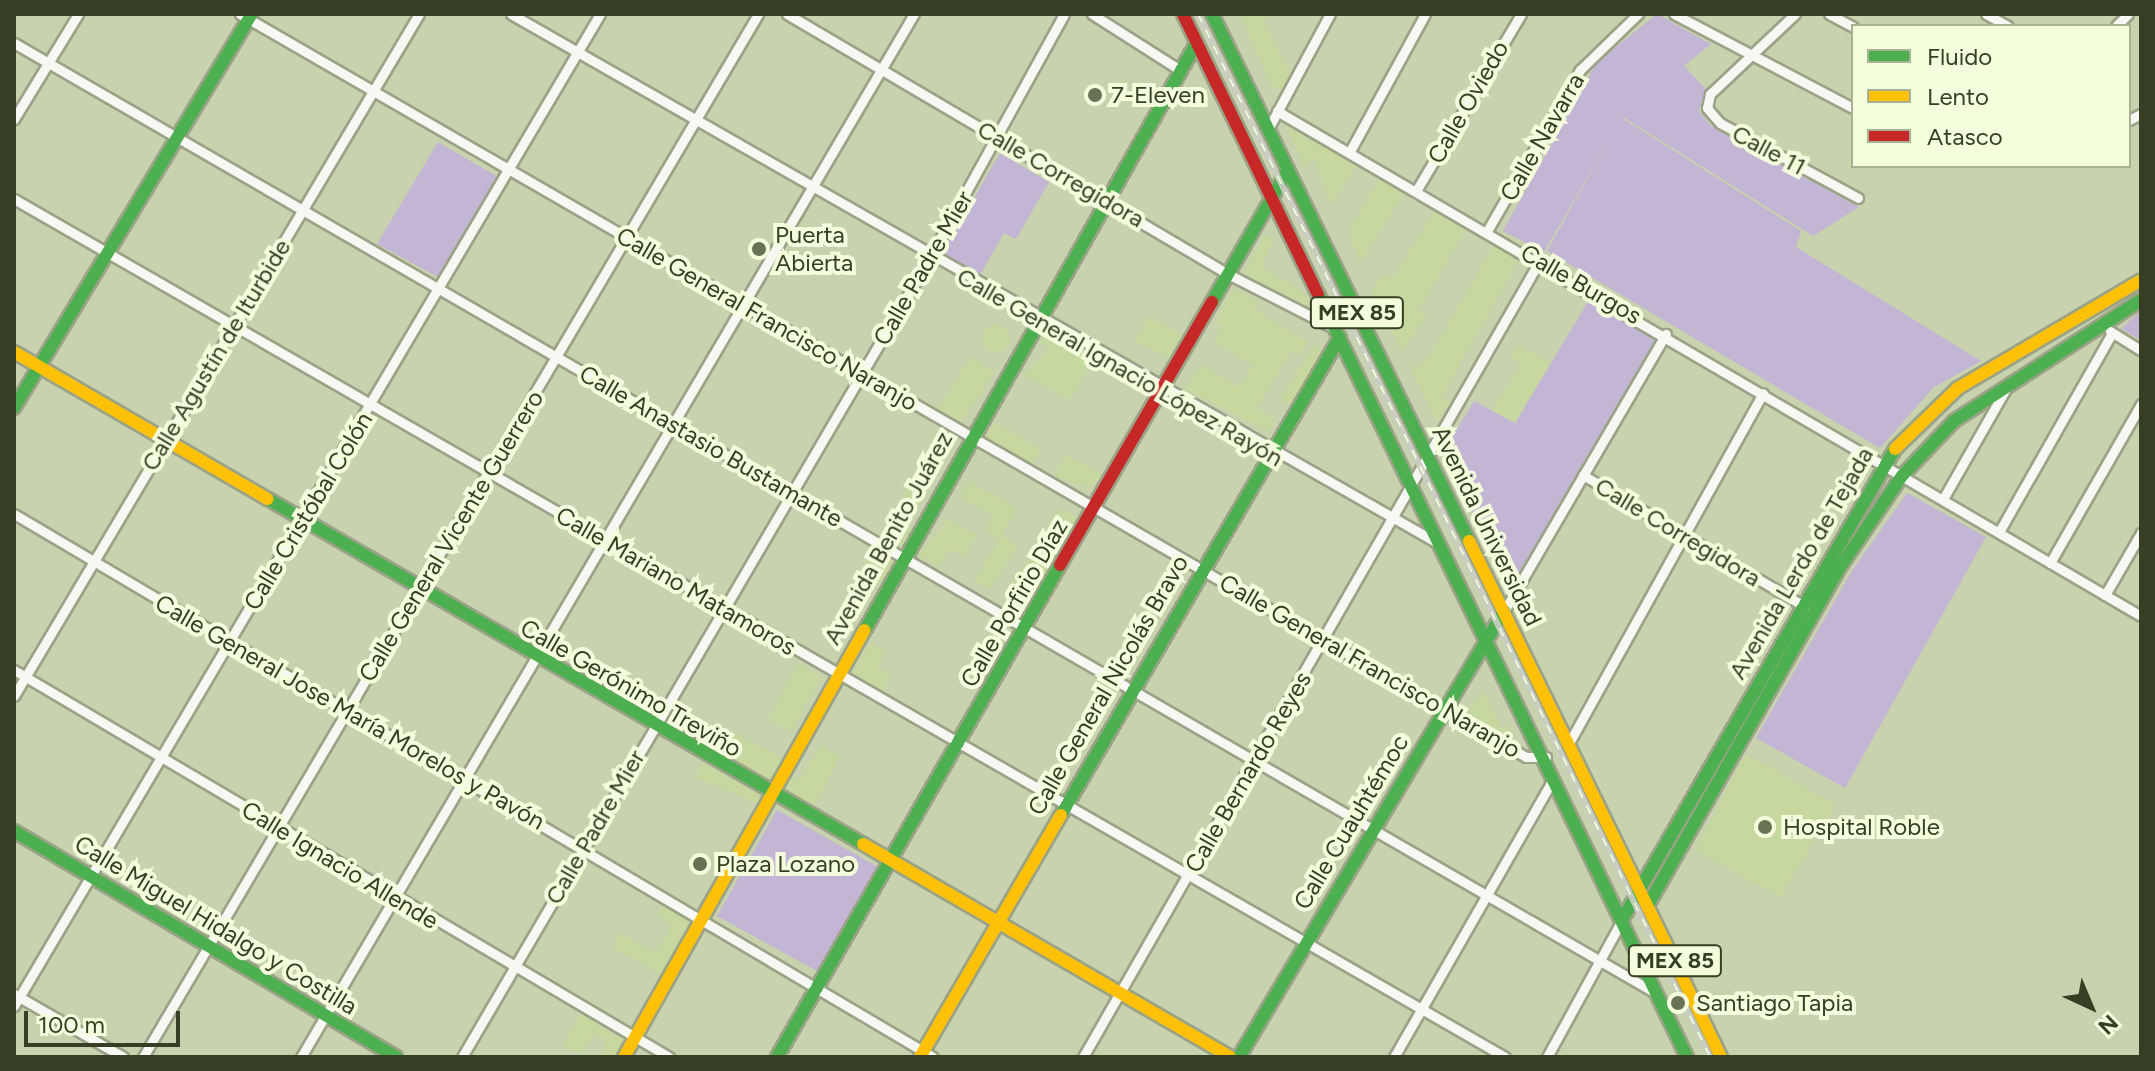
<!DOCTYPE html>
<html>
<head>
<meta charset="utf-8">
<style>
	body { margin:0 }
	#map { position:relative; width:2155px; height:1071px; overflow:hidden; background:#c8d2af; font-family:Figtree,sans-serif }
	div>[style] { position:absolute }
	.built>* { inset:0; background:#c7d7a0 }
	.round { border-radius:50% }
	.green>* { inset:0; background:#c3b5d4 }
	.roads { filter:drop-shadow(2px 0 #9ba387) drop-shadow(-2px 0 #9ba387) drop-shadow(0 2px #9ba387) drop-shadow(0 -2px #9ba387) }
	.street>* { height:9px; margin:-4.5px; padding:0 4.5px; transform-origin:4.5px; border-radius:4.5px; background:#f7f8f3 }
	.fast>* { height:12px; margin:-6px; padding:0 6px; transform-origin:6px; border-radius:6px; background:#4caf50 }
	.slow>* { height:12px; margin:-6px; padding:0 6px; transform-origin:6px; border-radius:6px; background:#ffc107 }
	.jam>* { height:12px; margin:-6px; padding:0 6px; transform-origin:6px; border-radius:6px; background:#c62828 }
	.rail>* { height:6px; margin-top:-3px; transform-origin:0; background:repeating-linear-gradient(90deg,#f4fedd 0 9px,#cacdc3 0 18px); box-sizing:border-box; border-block:2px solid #cacdc3 }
	.dots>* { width:22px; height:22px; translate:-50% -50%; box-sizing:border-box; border:4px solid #f4fedd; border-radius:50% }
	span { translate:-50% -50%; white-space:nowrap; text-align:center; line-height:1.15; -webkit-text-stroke:8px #f4fedd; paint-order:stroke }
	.shield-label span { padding:2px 6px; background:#f4fedd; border:2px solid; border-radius:6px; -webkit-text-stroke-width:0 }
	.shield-label { font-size:22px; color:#363e23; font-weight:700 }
	.poi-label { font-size:24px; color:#363e23 }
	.left { translate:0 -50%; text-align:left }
	.street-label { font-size:24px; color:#363e23 }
	.frame { position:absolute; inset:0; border:16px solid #363e23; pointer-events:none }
	.legend { position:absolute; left:1851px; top:24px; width:280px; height:144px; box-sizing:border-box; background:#f4fedd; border:2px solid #a8b193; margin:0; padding:10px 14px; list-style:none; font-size:24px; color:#363e23 }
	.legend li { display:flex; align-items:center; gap:16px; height:40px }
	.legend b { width:40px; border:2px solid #a8b193 }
	.north { position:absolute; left:2051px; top:967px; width:80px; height:80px; -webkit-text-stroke:6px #f4fedd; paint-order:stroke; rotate:136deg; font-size:22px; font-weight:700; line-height:32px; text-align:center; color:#363e23 }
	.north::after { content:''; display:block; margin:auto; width:28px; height:36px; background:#363e23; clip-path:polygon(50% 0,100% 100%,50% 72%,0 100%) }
	.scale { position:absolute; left:24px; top:1011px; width:156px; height:36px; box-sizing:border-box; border:4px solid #363e23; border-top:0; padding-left:10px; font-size:24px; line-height:28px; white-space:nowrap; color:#363e23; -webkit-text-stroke:6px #f4fedd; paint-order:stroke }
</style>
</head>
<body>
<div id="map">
	<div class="built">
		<i style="clip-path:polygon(1240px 14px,1270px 14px,1264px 23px,1292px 77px,1284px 90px,1272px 88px)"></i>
		<i style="clip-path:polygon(1285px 126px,1356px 165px,1332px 205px,1313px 158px,1305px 168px)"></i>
		<i style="clip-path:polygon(1379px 179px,1404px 194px,1360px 263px,1348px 232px)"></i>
		<i style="clip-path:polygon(1434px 211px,1466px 229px,1418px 312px,1427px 316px,1402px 350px,1370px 293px,1382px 275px,1392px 279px)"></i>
		<i style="clip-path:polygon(1265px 234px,1274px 238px,1261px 266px,1297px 288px,1309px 300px,1305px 308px,1243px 273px)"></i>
		<i style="clip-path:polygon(1494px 245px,1519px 260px,1442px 396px,1450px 401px,1438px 422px,1410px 370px,1427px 360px)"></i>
		<i style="clip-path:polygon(1234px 288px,1258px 301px,1254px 309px,1308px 342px,1299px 356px,1291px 351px,1257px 409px,1276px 418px,1268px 431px,1185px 389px,1200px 364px,1239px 387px,1253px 365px,1214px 342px,1221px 327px,1214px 322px)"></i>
		<i style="clip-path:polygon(1149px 317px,1184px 336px,1170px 360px,1135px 341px)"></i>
		<i class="round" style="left:982px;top:325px;width:28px;height:28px"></i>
		<i style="clip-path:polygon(1045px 334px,1093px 360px,1070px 400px,1024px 375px,1048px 348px,1040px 343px)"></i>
		<i style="clip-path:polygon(1314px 345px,1324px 351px,1290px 405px,1280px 399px)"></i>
		<i style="clip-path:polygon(1519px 345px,1550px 363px,1515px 424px,1492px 410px,1521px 364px,1511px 358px)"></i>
		<i style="clip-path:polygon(970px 357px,995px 372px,960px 424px,937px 410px)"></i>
		<i style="clip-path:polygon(994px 423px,1041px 449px,1032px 464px,986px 438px)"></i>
		<i class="round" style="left:931px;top:431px;width:24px;height:24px"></i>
		<i style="clip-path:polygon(1065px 454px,1101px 474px,1092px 488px,1054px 476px)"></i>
		<i style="clip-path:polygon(969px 481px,1017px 509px,1002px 536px,1017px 545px,991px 590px,974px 581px,999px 540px,985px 530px,993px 516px,960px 497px)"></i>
		<i style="clip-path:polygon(911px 483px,927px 491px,906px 526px,915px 531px,905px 548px,883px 534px)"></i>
		<i style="clip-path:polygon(1060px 508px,1080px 519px,1027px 619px,1006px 606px,1015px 592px,1008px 588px)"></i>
		<i style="clip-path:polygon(948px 519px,977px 535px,964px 557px,950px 549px,940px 567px,917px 555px)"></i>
		<i style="clip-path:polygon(875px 547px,897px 560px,864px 603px,849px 593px)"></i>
		<i style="clip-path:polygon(871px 643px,886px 652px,877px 667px,891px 675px,882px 692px,851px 675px)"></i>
		<i style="clip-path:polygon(798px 663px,822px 677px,791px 732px,768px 719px)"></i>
		<i style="clip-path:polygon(1482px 690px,1503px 730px,1508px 724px,1517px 744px,1466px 715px)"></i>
		<i style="clip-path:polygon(733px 731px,784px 759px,770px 782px,718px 753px)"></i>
		<i style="clip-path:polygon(820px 745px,840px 757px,813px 807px,783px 789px,790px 776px,800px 781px)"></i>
		<i style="clip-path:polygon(1746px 754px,1836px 805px,1780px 897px,1695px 850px)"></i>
		<i style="clip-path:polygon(703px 763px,761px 795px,756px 803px,695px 777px)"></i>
		<i style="clip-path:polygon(663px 905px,693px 922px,687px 933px,657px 916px)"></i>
		<i style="clip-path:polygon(671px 926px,685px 933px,663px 975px,612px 947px,620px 933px,656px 953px)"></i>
		<i style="clip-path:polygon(581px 1014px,627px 1042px,618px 1057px,604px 1057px,605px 1040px,595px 1033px,580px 1055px,562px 1045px)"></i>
	</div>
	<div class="green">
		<i style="clip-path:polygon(1657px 14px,1711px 44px,1684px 66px,1706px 89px,1699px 111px,1710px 125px,1859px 207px,1813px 236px,1623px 117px,1622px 118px,1801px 231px,1796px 247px,1981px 361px,1934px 387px,1880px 448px,1547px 251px,1612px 135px,1544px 252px,1503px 231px,1597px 62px)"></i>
		<i style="clip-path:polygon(438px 142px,498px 177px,438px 277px,377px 244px)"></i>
		<i style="clip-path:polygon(1000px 153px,1049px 182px,1016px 239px,1004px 233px,980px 275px,942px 254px)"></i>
		<i style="clip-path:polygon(1589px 300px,1656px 339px,1509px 590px,1444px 451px,1474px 401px,1515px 423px)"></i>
		<i style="clip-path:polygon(2141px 310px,2141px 340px,2121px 329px)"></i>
		<i style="clip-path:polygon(1907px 493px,1986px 537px,1845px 788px,1756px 738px,1852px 571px)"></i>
		<i style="clip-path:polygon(777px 810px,878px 867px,817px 971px,717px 916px)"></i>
	</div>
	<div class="roads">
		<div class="street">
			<i style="left:240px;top:14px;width:1485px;rotate:30.02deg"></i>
			<i style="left:1526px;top:757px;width:20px"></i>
			<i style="left:511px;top:14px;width:1065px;rotate:29.72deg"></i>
			<i style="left:787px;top:14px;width:512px;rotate:30.52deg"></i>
			<i style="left:1228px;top:274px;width:117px;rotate:27deg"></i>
			<i style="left:1092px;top:14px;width:104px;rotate:32.5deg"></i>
			<i style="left:1674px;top:14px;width:202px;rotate:27.7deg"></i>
			<i style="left:1795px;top:14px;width:117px;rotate:136.7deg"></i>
			<i style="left:1710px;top:94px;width:14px;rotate:102deg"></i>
			<i style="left:1707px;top:108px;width:20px;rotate:49deg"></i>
			<i style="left:1720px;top:123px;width:157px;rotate:28.5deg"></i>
			<i style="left:1829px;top:14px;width:27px;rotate:28deg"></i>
			<i style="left:1986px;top:14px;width:25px;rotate:29deg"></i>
			<i style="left:2116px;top:26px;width:17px;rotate:-45deg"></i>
			<i style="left:14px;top:43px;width:1893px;rotate:30.06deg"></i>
			<i style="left:1277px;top:111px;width:1001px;rotate:30.31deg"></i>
			<i style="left:14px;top:119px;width:123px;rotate:-58.6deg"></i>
			<i style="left:2129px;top:120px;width:13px;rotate:-27deg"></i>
			<i style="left:1268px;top:129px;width:131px;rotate:-61.7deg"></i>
			<i style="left:1349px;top:153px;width:158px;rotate:-61.3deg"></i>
			<i style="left:1416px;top:191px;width:206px;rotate:-59.3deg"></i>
			<i style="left:14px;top:199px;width:1720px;rotate:29.92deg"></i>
			<i style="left:1487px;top:231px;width:186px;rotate:-60deg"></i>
			<i style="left:1580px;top:70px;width:81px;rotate:-44deg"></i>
			<i style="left:2110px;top:331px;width:36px;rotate:32deg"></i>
			<i style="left:1583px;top:475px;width:269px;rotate:30.7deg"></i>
			<i style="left:1943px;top:499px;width:129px;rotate:-60.3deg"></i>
			<i style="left:14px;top:514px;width:1067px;rotate:30.58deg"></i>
			<i style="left:1999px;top:532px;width:229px;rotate:-60.4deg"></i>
			<i style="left:2050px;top:563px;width:183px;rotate:-60.2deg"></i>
			<i style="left:2105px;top:595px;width:72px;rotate:-59.9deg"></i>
			<i style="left:1504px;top:611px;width:321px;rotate:-59.7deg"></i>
			<i style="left:14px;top:670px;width:761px;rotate:30.58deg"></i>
			<i style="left:14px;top:696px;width:793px;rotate:-59.3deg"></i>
			<i style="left:1569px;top:743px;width:400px;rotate:-61deg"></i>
			<i style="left:14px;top:994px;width:126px;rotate:30deg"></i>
			<i style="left:14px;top:1006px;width:1152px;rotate:-59.43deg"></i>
			<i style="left:143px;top:1057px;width:1211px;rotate:-59.47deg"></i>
			<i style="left:301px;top:1057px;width:1210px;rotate:-59.56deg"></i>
			<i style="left:462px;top:1057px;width:927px;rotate:-59.67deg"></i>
			<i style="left:930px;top:257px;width:277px;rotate:-61.1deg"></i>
			<i style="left:1083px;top:1057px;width:919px;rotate:-60.17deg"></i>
			<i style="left:1394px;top:1057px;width:320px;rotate:-60.2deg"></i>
			<i style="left:1547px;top:1057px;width:156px;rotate:-61.3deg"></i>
		</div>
		<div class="fast">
			<i style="left:1212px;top:14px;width:586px;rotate:64deg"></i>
			<i style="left:1318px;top:294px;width:848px;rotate:64.19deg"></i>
			<i style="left:1212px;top:302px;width:152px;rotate:-60.1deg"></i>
			<i style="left:14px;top:408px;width:460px;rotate:-58.9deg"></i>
			<i style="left:268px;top:499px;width:688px;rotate:30.11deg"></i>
			<i style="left:865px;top:630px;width:673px;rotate:-60.54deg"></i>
			<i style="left:1061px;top:815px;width:553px;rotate:-59.73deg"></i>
			<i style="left:14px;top:831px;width:444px;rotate:30.6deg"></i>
			<i style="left:1648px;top:905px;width:385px;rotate:-60.4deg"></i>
			<i style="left:1838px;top:570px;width:114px;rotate:-55.8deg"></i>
			<i style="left:1902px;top:476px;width:76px;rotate:-46.6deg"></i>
			<i style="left:1954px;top:421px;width:223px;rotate:-32.9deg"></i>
			<i style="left:1622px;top:920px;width:544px;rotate:-59.9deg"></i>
			<i style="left:777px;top:1057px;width:568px;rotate:-60.09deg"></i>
			<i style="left:1239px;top:1057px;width:519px;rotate:-59.28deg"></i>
		</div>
		<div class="slow">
			<i style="left:14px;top:352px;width:293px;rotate:30.1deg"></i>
			<i style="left:1895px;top:449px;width:88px;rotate:-44.1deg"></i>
			<i style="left:1958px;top:388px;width:212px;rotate:-30.5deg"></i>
			<i style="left:1469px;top:541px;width:574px;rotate:63.97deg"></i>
			<i style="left:863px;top:844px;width:424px;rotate:30.1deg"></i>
			<i style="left:624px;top:1057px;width:490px;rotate:-60.6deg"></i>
			<i style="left:920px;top:1057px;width:280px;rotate:-59.8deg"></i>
		</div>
		<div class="jam">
			<i style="left:1183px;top:14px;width:311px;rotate:64.3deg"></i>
			<i style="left:1060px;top:565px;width:304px;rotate:-60deg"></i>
		</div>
	</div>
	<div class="rail">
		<i style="left:1198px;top:14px;width:1162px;rotate:63.85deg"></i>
	</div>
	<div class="dots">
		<i style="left:1095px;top:95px;background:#697254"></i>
		<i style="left:759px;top:249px;background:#697254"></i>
		<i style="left:1765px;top:827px;background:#697254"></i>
		<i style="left:700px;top:864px;background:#697254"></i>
		<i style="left:1678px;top:1003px;background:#697254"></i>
	</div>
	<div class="shield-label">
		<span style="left:1357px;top:313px">MEX 85</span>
		<span style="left:1675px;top:961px">MEX 85</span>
	</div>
	<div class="poi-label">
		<span class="left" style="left:1111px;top:95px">7-Eleven</span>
		<span class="left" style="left:775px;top:249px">Puerta<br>Abierta</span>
		<span class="left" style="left:1783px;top:827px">Hospital Roble</span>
		<span class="left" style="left:716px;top:864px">Plaza Lozano</span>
		<span class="left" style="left:1696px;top:1003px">Santiago Tapia</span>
	</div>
	<div class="street-label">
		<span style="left:1468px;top:102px;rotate:-60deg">Calle Oviedo</span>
		<span style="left:1542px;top:137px;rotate:-60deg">Calle Navarra</span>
		<span style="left:1769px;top:150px;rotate:28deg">Calle 11</span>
		<span style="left:1061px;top:174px;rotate:30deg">Calle Corregidora</span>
		<span style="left:923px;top:268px;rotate:-60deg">Calle Padre Mier</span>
		<span style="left:1581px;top:284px;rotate:30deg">Calle Burgos</span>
		<span style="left:767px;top:319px;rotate:30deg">Calle General Francisco Naranjo</span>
		<span style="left:216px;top:355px;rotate:-59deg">Calle Agustín de Iturbide</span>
		<span style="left:1120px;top:367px;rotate:30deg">Calle General Ignacio López Rayón</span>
		<span style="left:711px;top:446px;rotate:30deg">Calle Anastasio Bustamante</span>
		<span style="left:308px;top:511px;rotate:-59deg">Calle Cristóbal Colón</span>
		<span style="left:1487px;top:526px;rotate:64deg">Avenida Universidad</span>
		<span style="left:1678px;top:532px;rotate:31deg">Calle Corregidora</span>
		<span style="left:451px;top:536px;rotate:-59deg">Calle General Vicente Guerrero</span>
		<span style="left:888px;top:538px;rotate:-61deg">Avenida Benito Juárez</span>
		<span style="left:1801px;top:563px;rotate:-60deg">Avenida Lerdo de Tejada</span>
		<span style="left:676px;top:581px;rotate:30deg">Calle Mariano Matamoros</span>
		<span style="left:1014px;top:603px;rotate:-60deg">Calle Porfirio Díaz</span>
		<span style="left:1370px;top:666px;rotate:30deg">Calle General Francisco Naranjo</span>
		<span style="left:1108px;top:685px;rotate:-60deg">Calle General Nicolás Bravo</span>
		<span style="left:631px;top:688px;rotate:30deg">Calle Gerónimo Treviño</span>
		<span style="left:350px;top:712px;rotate:30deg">Calle General Jose María Morelos y Pavón</span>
		<span style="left:1248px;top:772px;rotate:-60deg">Calle Bernardo Reyes</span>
		<span style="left:1351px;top:822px;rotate:-59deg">Calle Cuauhtémoc</span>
		<span style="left:595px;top:827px;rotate:-60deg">Calle Padre Mier</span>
		<span style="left:340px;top:865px;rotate:31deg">Calle Ignacio Allende</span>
		<span style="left:216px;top:925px;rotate:31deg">Calle Miguel Hidalgo y Costilla</span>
	</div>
	<div class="frame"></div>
	<ul class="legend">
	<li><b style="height:10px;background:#4caf50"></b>Fluido</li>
	<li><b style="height:10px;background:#ffc107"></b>Lento</li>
	<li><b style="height:10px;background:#c62828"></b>Atasco</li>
	</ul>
	<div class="north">N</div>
	<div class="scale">100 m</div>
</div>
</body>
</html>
